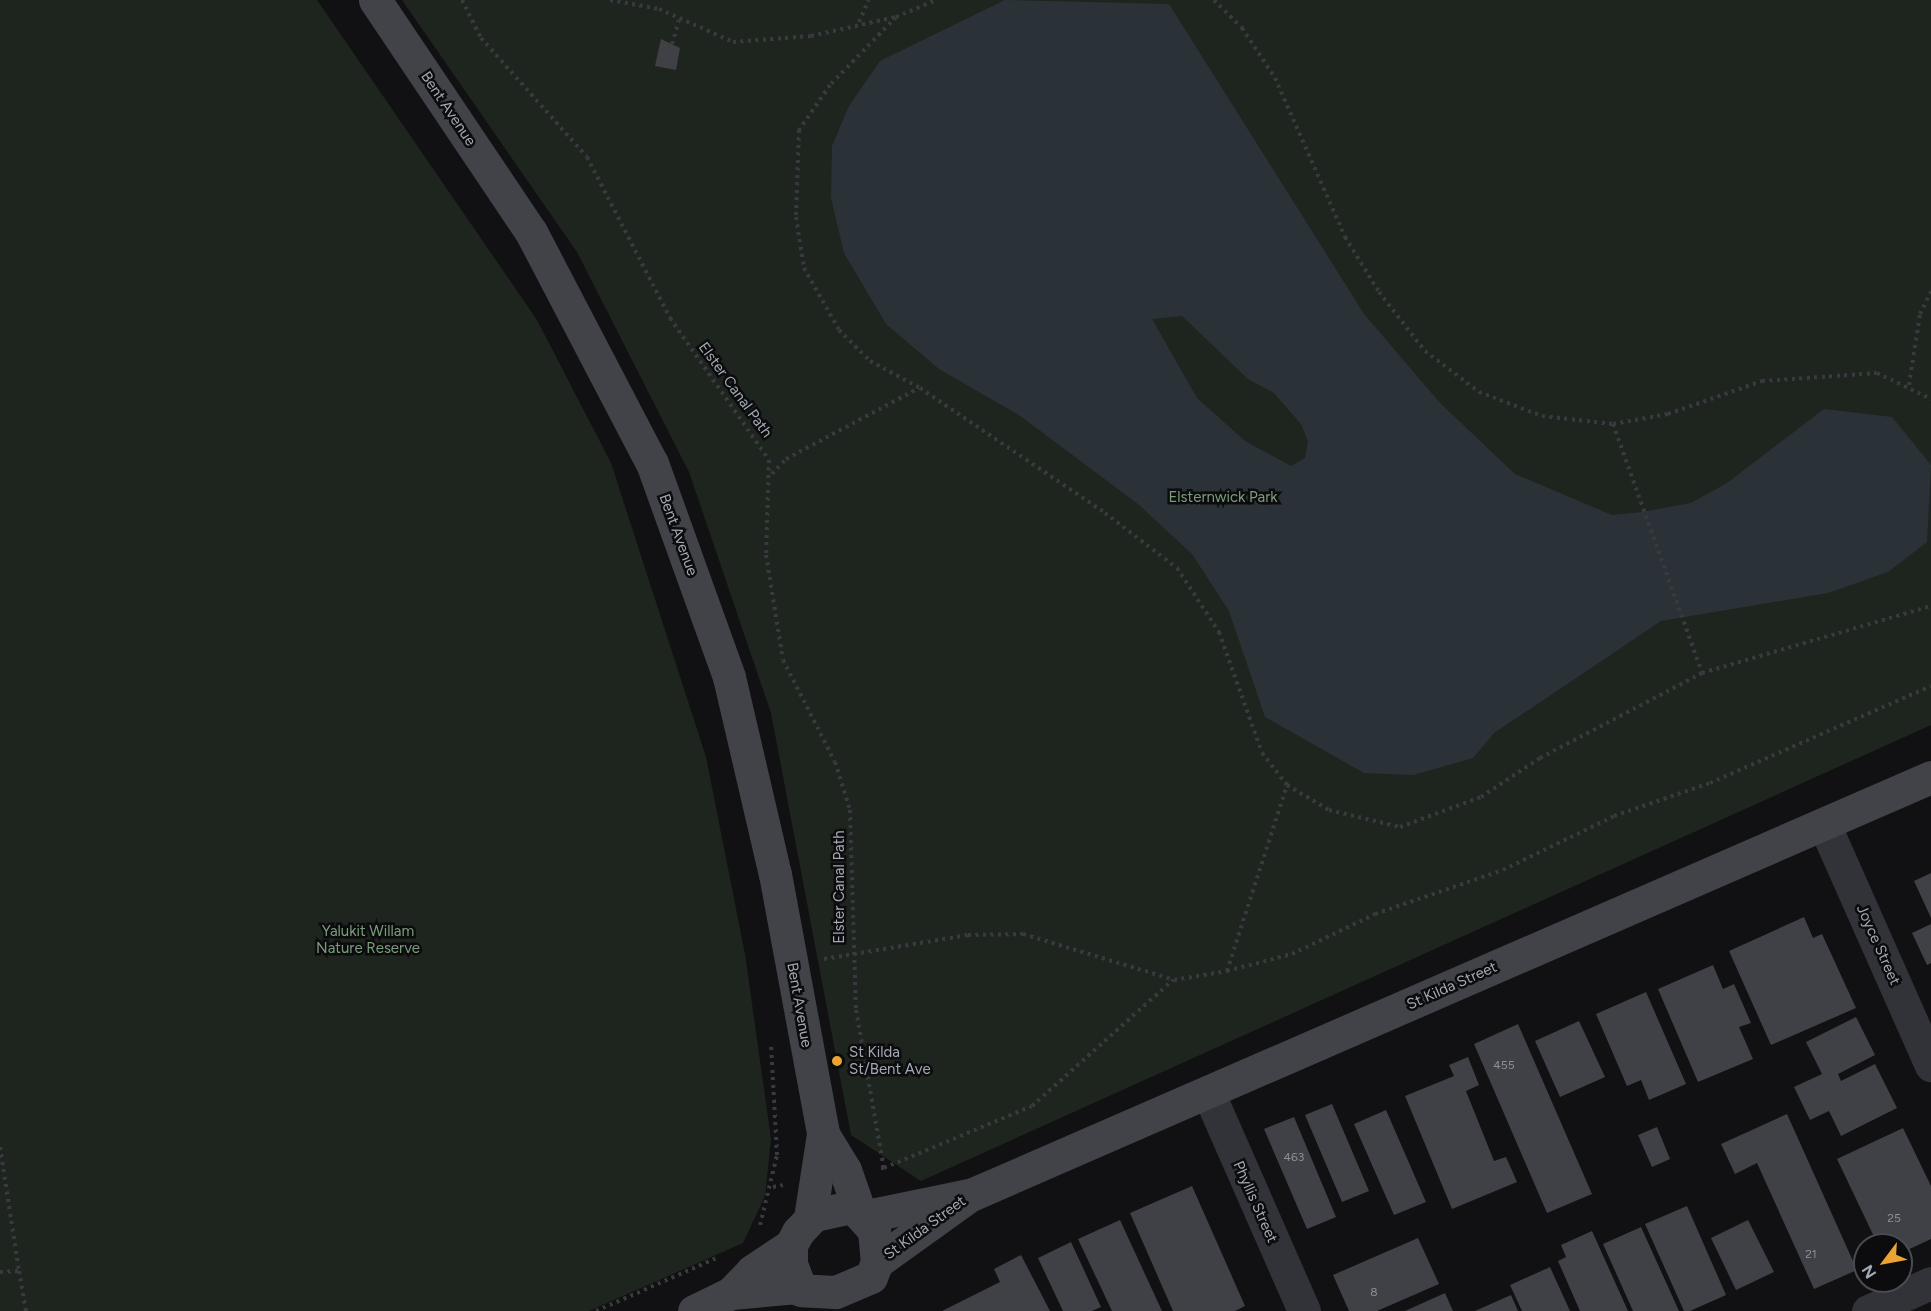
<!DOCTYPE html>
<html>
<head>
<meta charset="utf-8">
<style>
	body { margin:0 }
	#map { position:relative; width:1931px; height:1311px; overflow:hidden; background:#111113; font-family:Figtree,sans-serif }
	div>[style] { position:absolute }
	.green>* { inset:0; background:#1e251e }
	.water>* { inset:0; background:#2a3238 }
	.building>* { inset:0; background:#404146 }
	.path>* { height:4px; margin-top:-2px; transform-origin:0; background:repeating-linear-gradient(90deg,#383a3f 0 3px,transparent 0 7.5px) }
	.street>* { height:33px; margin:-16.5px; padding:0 16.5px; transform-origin:16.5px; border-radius:16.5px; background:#323338 }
	.secondary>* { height:33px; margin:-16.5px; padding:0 16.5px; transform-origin:16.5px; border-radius:16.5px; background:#414348 }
	.dots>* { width:16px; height:16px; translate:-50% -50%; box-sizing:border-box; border:3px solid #0c0c0e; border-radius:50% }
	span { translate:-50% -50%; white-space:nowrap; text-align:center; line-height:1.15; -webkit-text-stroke:5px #0c0c0e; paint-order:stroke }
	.number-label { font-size:12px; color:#8a8f98 }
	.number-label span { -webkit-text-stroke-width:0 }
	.street-label { font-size:15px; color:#a3a9b3 }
	.park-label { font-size:15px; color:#7a9e7b }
	.poi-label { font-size:15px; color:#a3a9b3 }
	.left { translate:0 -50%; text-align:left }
	.north { position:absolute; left:1853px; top:1233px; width:60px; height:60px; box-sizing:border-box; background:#0c0c0e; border:2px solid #484b50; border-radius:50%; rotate:238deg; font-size:16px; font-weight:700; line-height:24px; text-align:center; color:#a3a9b3 }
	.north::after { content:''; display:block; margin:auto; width:21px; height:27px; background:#eba431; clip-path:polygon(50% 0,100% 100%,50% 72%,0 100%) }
</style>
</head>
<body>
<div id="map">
	<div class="green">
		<i style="clip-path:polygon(0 0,317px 0,537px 320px,611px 463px,706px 757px,745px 954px,771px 1139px,765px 1196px,743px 1243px,589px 1311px,0 1311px)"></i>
		<i style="clip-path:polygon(402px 0,1931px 0,1931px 725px,921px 1181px,851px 1135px,771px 713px,689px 472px,577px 252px)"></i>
	</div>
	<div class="water">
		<i style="clip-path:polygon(evenodd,1005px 0,1169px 4px,1364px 314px,1440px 403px,1515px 474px,1612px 515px,1642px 512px,1691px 503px,1727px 483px,1824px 409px,1892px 417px,1931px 465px,1927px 542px,1888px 572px,1828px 593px,1661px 621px,1494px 733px,1473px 758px,1413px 775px,1364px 773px,1265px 717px,1229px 611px,1192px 554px,1138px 504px,1019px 415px,939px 369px,886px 324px,844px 253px,831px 198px,832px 146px,849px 106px,880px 61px,1005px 0,1182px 316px,1248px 379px,1274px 393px,1301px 424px,1308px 442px,1305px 458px,1291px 466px,1245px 441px,1197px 398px,1152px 319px,1182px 316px)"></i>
	</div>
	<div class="building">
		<i style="clip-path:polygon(661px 39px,680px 48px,676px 70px,655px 66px)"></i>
		<i style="clip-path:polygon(1931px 873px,1931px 918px,1914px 881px)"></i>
		<i style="clip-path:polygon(1804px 917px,1813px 938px,1822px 934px,1856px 1008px,1771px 1045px,1729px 951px)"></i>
		<i style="clip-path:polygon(1931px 924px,1931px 963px,1927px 965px,1912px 933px)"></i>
		<i style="clip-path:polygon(1713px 965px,1723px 989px,1734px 984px,1751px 1023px,1739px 1027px,1753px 1059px,1698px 1082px,1658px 989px)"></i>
		<i style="clip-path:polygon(1646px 992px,1686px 1084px,1649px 1100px,1641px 1080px,1627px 1086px,1596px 1014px)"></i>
		<i style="clip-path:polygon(1856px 1017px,1875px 1055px,1838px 1074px,1841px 1081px,1875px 1064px,1897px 1108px,1841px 1136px,1829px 1111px,1810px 1120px,1794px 1087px,1822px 1074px,1806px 1042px)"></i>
		<i style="clip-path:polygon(1579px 1021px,1605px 1077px,1560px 1097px,1535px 1041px)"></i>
		<i style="clip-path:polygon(1518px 1024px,1592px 1194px,1547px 1213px,1474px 1044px)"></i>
		<i style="clip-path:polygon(1468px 1057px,1479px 1085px,1466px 1091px,1494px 1161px,1506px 1157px,1517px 1182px,1452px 1209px,1405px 1096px,1454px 1076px,1449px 1065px)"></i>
		<i style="clip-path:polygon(1332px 1104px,1369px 1191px,1342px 1202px,1305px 1115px)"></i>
		<i style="clip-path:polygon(1386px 1110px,1426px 1202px,1394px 1215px,1354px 1124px)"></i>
		<i style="clip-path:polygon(1787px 1114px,1857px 1270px,1814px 1289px,1757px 1163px,1735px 1174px,1721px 1144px)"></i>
		<i style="clip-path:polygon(1294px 1117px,1336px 1217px,1307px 1229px,1264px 1129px)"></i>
		<i style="clip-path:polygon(1657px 1127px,1670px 1159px,1652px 1167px,1638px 1135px)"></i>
		<i style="clip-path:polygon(1903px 1128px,1931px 1186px,1931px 1239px,1901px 1253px,1901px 1245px,1878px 1245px,1837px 1159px)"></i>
		<i style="clip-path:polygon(1192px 1186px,1245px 1306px,1235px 1311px,1173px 1311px,1130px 1213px)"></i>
		<i style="clip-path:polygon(1687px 1206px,1726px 1295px,1690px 1311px,1684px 1311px,1645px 1224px)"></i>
		<i style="clip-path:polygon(1120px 1220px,1162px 1311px,1112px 1311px,1078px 1239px)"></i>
		<i style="clip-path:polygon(1748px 1220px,1774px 1272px,1736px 1290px,1711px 1238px)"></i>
		<i style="clip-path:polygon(1641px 1227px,1679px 1311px,1633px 1311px,1603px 1244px)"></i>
		<i style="clip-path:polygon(1592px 1231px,1628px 1311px,1580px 1311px,1558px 1261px,1566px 1257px,1561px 1245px)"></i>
		<i style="clip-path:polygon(1418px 1238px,1439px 1284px,1377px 1311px,1349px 1311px,1333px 1275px)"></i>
		<i style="clip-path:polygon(1071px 1242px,1101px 1307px,1092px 1311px,1063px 1311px,1038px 1258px)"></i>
		<i style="clip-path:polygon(1021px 1255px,1050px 1311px,942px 1311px,1000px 1282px,994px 1269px)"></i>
		<i style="clip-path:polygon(1550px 1267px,1570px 1311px,1522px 1311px,1510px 1285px)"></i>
		<i style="clip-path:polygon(1445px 1293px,1453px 1311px,1405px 1311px)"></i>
		<i style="clip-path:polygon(1511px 1295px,1518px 1311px,1475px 1311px)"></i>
	</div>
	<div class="path">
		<i style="left:462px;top:0;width:42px;rotate:63.4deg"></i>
		<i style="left:481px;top:38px;width:159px;rotate:48.3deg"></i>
		<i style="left:587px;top:157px;width:181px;rotate:62.7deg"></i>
		<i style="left:670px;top:318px;width:173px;rotate:55.1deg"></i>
		<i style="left:769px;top:460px;width:95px;rotate:91.8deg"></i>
		<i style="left:766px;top:555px;width:106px;rotate:80.8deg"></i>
		<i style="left:783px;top:660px;width:114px;rotate:63deg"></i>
		<i style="left:835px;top:762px;width:50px;rotate:72.6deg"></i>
		<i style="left:850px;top:810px;width:200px;rotate:88.3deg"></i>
		<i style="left:856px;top:1010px;width:160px;rotate:80deg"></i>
		<i style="left:884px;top:1168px;width:5px;rotate:180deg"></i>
		<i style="left:610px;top:0;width:50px;rotate:10.4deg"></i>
		<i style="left:659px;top:9px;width:81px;rotate:24deg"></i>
		<i style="left:733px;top:42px;width:78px;rotate:-4.4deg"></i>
		<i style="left:811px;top:36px;width:87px;rotate:-12.6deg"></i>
		<i style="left:896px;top:17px;width:43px;rotate:-23deg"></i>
		<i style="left:1214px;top:0;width:40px;rotate:45deg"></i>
		<i style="left:1242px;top:28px;width:60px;rotate:56.6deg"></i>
		<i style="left:1275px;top:78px;width:174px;rotate:66.2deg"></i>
		<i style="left:1345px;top:237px;width:65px;rotate:58.3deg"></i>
		<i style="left:1379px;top:292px;width:75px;rotate:52.1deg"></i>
		<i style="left:1425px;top:351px;width:68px;rotate:37.2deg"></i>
		<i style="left:1479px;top:392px;width:67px;rotate:20.9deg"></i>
		<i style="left:1542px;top:416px;width:71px;rotate:6.4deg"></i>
		<i style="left:1613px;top:424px;width:56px;rotate:-10.3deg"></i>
		<i style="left:1668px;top:414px;width:100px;rotate:-19.3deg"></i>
		<i style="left:1762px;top:381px;width:115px;rotate:-4deg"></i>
		<i style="left:1877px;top:373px;width:60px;rotate:25.7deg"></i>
		<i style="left:896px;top:17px;width:95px;rotate:134.1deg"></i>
		<i style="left:830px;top:85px;width:55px;rotate:124.6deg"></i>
		<i style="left:799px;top:130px;width:87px;rotate:92deg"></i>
		<i style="left:796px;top:217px;width:52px;rotate:81.1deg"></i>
		<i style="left:804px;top:268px;width:71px;rotate:60.6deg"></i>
		<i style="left:839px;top:330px;width:44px;rotate:45deg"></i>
		<i style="left:870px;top:361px;width:57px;rotate:28.4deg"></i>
		<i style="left:920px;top:388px;width:223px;rotate:34deg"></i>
		<i style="left:1105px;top:513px;width:91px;rotate:37.4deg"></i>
		<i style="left:1177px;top:568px;width:77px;rotate:56.7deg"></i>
		<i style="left:1219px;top:632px;width:128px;rotate:70.4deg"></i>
		<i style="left:1262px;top:753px;width:41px;rotate:52deg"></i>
		<i style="left:1287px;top:785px;width:49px;rotate:30.8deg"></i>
		<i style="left:1329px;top:810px;width:73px;rotate:13.5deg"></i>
		<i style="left:1400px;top:827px;width:86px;rotate:-20.3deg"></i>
		<i style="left:1481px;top:797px;width:71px;rotate:-33.5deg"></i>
		<i style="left:1540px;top:758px;width:183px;rotate:-27.7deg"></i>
		<i style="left:1702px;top:673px;width:239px;rotate:-16.3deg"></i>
		<i style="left:859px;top:22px;width:24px;rotate:-66deg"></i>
		<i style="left:672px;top:44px;width:25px;rotate:-74deg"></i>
		<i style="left:1909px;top:385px;width:72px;rotate:-81.2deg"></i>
		<i style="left:1920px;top:314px;width:25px;rotate:-64deg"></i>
		<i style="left:1613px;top:424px;width:264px;rotate:70.3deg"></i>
		<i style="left:772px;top:474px;width:21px;rotate:-47deg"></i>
		<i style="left:786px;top:459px;width:151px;rotate:-28.1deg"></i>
		<i style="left:824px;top:959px;width:146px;rotate:-9.5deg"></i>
		<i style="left:968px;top:935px;width:55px;rotate:-1deg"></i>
		<i style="left:1023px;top:934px;width:158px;rotate:16.9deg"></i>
		<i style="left:1174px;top:980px;width:54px;rotate:-9.6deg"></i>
		<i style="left:1227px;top:971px;width:195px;rotate:-72.1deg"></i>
		<i style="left:1227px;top:971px;width:67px;rotate:-14.7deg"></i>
		<i style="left:1292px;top:954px;width:92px;rotate:-25.7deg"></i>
		<i style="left:1375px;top:914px;width:135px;rotate:-19deg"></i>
		<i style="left:1503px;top:870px;width:123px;rotate:-25.9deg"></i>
		<i style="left:1614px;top:816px;width:102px;rotate:-19deg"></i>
		<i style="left:1710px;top:783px;width:241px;rotate:-23.7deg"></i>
		<i style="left:0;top:1147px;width:125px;rotate:81.3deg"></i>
		<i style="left:884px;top:1168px;width:160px;rotate:-22.7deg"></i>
		<i style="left:1032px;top:1106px;width:189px;rotate:-41.8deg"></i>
		<i style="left:773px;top:1187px;width:10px;rotate:-11deg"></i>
		<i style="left:760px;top:1225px;width:72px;rotate:-76.3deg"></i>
		<i style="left:777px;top:1155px;width:111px;rotate:-93.1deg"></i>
		<i style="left:0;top:1272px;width:19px;rotate:-3deg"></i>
		<i style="left:19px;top:1271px;width:41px;rotate:80.1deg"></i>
		<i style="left:596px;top:1311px;width:132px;rotate:-23.7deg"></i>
	</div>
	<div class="street">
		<i style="left:1824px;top:824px;width:264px;rotate:66.1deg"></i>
		<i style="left:1208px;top:1092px;width:239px;rotate:66.3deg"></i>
		<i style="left:1868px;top:1311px;width:69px;rotate:-24deg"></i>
	</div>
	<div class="secondary">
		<i style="left:375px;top:0;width:280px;rotate:56.1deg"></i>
		<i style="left:531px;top:232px;width:261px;rotate:62.4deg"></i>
		<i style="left:652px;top:463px;width:227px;rotate:70.2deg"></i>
		<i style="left:729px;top:677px;width:202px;rotate:76.9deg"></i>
		<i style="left:775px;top:874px;width:264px;rotate:79.5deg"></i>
		<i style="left:823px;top:1134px;width:42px;rotate:58.6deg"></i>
		<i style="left:845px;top:1170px;width:42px;rotate:70.7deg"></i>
		<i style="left:853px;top:1207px;width:31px;rotate:48deg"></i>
		<i style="left:874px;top:1230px;width:32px;rotate:85deg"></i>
		<i style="left:877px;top:1262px;width:16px;rotate:112deg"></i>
		<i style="left:871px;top:1277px;width:39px;rotate:157deg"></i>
		<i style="left:835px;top:1292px;width:34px;rotate:-177deg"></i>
		<i style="left:801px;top:1290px;width:28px;rotate:-111deg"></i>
		<i style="left:791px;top:1264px;width:19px;rotate:-90deg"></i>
		<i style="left:791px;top:1245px;width:15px;rotate:-62deg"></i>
		<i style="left:798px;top:1232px;width:23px;rotate:-47deg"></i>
		<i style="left:814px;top:1215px;width:40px;rotate:-12deg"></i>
		<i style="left:867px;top:1216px;width:108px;rotate:-11.7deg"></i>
		<i style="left:973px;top:1194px;width:1045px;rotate:-23.52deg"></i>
		<i style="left:810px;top:1218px;width:85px;rotate:-81.2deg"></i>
		<i style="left:877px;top:1262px;width:113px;rotate:-35.7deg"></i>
		<i style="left:731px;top:1293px;width:67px;rotate:-5.1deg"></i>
		<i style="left:694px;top:1311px;width:41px;rotate:-25.9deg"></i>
		<i style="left:731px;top:1293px;width:30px;rotate:-46deg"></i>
		<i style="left:752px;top:1271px;width:47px;rotate:-33.7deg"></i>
	</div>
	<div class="dots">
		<i style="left:837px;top:1061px;background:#eba431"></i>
	</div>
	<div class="number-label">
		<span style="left:1504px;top:1066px">455</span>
		<span style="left:1294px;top:1158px">463</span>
		<span style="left:1894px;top:1219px">25</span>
		<span style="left:1811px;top:1255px">21</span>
		<span style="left:1374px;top:1293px">8</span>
	</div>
	<div class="street-label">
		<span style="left:448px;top:109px;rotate:56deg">Bent Avenue</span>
		<span style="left:735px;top:390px;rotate:54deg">Elster Canal Path</span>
		<span style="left:678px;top:535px;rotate:70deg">Bent Avenue</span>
		<span style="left:840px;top:887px;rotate:-90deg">Elster Canal Path</span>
		<span style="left:1878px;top:945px;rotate:66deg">Joyce Street</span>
		<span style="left:1452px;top:986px;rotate:-24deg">St Kilda Street</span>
		<span style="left:799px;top:1005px;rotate:80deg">Bent Avenue</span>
		<span style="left:1255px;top:1202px;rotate:66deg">Phyllis Street</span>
		<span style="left:925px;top:1228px;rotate:-36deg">St Kilda Street</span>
	</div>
	<div class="park-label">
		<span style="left:1223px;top:498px">Elsternwick Park</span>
		<span style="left:368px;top:940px">Yalukit Willam<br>Nature Reserve</span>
	</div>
	<div class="poi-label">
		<span class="left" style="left:849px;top:1061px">St Kilda<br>St/Bent Ave</span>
	</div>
	<div class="north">N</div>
</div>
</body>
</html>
